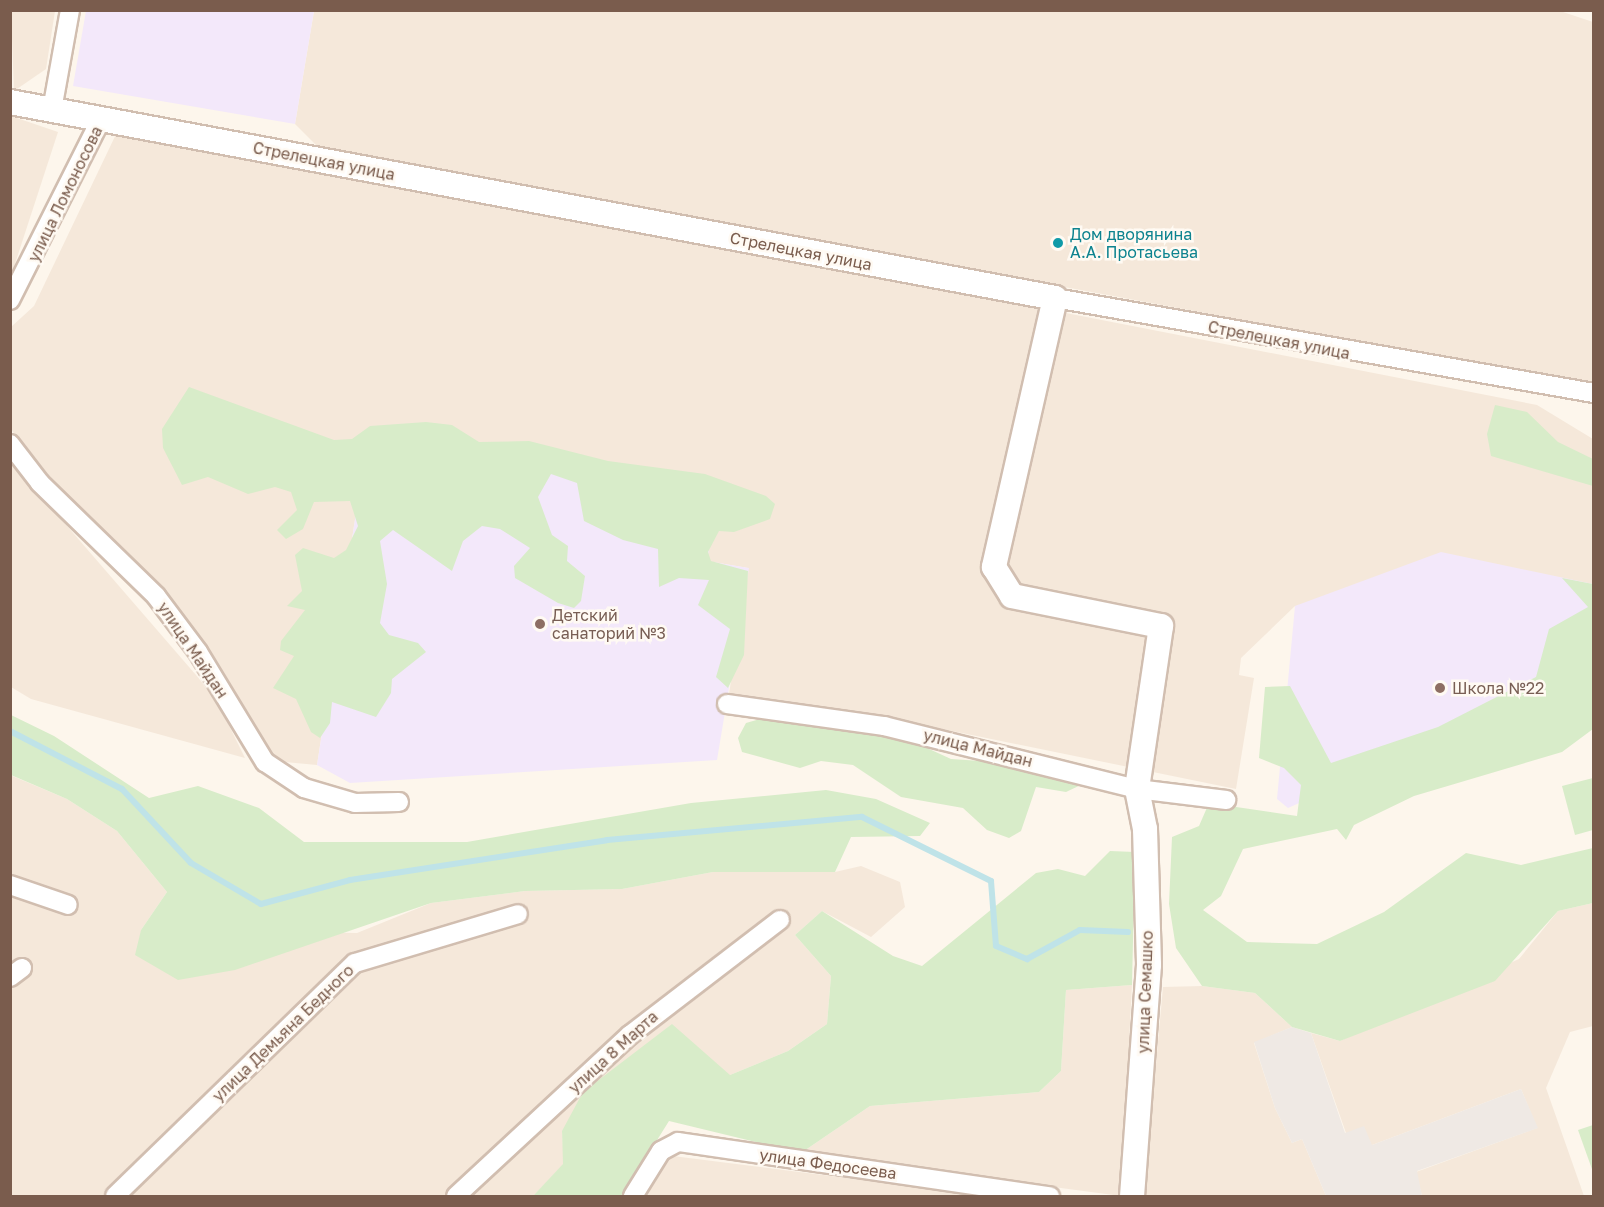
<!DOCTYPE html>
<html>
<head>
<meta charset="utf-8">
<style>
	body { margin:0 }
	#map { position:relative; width:1604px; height:1207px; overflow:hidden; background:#fdf6ec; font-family:"Golos Text",sans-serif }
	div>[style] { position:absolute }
	.residential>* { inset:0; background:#f5e8da }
	.industrial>* { inset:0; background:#efe9e4 }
	.education>* { inset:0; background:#f3e8fa }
	.green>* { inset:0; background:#d8ecc9 }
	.stream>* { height:6px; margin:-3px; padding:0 3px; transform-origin:3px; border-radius:3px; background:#bfe3e8 }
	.roads { filter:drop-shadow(2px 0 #d1beb0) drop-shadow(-2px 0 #d1beb0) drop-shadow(0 2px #d1beb0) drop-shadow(0 -2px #d1beb0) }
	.minor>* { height:18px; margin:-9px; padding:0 9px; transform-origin:9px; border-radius:9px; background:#fff }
	.tertiary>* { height:24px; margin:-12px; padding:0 12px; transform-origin:12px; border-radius:12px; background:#fff }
	.dots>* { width:16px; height:16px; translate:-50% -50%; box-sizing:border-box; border:3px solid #fffaf3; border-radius:50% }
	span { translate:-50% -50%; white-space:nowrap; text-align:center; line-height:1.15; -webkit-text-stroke:5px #fffaf3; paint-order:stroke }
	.street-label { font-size:16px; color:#7a5c4d }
	.culture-label { font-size:16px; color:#0d838f }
	.left { translate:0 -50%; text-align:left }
	.education-label { font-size:16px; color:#785e54 }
	.frame { position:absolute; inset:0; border:12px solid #7a5c4d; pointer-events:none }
</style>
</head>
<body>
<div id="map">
	<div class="residential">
		<i style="clip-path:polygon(11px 11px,55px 11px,46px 69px,14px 91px)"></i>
		<i style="clip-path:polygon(314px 11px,1560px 11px,1593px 22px,1593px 385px,320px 149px,295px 124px)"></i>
		<i style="clip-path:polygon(11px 116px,58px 132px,11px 276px,10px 116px)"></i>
		<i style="clip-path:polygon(119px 128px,1537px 405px,1593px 439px,1593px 584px,1562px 578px,1295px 606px,1241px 658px,1239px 675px,1254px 678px,1236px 789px,884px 717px,729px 694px,748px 568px,707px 561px,369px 429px,317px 765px,274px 761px,165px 589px,35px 464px,11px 429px,11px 327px,34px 306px)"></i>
		<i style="clip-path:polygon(10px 460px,215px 697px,245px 758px,31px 699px,11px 687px)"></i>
		<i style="clip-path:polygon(10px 775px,67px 799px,117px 831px,167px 892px,141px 930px,357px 933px,431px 903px,525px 891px,622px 889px,713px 872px,835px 872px,861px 866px,900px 882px,905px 907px,871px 937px,822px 911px,795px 935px,831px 976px,827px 1024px,788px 1051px,730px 1075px,562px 1131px,564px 1164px,533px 1196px,11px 1196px)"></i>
		<i style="clip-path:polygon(1593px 903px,1593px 1026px,1570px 1032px,1546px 1088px,1584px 1196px,1422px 1196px,1416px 1172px,1537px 1128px,1521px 1089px,1372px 1145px,1346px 1133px,1311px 1033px,1340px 1041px,1519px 959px,1558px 911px)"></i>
		<i style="clip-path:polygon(1132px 985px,1121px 1196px,801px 1153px,870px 1106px,1039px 1092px,1061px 1071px,1066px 990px)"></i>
		<i style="clip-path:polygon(1202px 986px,1255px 993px,1292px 1027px,1254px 1043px,1275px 1108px,1292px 1143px,1302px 1139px,1326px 1196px,1144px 1196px,1163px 987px)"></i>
		<i style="clip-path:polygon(665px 1155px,988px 1196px,647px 1196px)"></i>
	</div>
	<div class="industrial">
		<i style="clip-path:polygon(1292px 1027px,1311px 1033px,1345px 1133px,1364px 1126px,1372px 1145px,1521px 1089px,1538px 1128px,1417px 1171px,1422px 1196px,1326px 1196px,1302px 1139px,1292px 1143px,1275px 1108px,1254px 1042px)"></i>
	</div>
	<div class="education">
		<i style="clip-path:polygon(86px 11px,314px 11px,295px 124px,73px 86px)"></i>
		<i style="clip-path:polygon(369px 429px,719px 494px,707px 561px,749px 568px,717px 760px,350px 783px,317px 765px)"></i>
		<i style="clip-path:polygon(1441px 552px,1593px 584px,1593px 697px,1449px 736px,1288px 808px,1277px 799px,1295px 606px)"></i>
	</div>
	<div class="green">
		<i style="clip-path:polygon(189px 387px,334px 440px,352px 439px,370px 426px,426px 422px,452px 425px,479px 442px,529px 441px,608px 461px,705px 474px,766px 496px,775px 504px,770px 519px,734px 532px,719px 531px,708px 552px,711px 561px,748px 571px,744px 655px,728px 688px,716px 677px,730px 629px,698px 605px,709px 580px,679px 578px,659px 587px,658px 549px,623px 540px,584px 521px,577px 483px,551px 474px,538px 497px,552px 535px,568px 546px,567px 561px,585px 576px,581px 601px,574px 608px,558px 603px,515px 578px,514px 566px,530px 548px,500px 529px,482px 526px,463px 541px,452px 571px,393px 530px,380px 541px,387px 584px,380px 623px,389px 635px,418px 643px,426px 652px,392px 679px,391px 693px,376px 717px,332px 702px,330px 723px,320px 738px,311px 732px,296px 699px,273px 688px,294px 656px,280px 650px,281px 641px,305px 610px,287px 606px,302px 591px,295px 555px,303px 548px,334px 558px,346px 550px,358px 526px,350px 501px,314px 502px,303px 529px,286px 539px,277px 530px,297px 510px,291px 492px,275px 487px,248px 494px,208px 477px,182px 485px,163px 448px,162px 429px)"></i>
		<i style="clip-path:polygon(1495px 405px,1527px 412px,1558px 442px,1593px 459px,1593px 486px,1491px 456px,1487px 434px)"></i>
		<i style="clip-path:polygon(1562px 578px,1593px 584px,1593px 729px,1562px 752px,1414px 796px,1354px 825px,1346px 840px,1337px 829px,1243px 849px,1221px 896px,1203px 910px,1247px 942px,1317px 944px,1384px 912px,1466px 853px,1521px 865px,1593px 848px,1593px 903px,1558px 911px,1495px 981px,1340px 1041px,1292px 1027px,1255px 993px,1202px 986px,1176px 948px,1169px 904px,1172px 837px,1199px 826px,1209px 803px,1297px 816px,1301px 785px,1284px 768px,1259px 758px,1265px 687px,1290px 686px,1331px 763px,1438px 727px,1536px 677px,1549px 629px,1588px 607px)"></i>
		<i style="clip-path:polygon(11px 715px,54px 736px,149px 798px,198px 786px,259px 808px,304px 842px,467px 842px,691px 803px,826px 790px,876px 799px,930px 823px,920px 836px,851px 837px,835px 872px,713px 872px,622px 889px,525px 891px,431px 903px,235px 970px,178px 980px,135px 955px,141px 930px,167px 892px,117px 831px,67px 799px,11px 775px)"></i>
		<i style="clip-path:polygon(760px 719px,903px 737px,951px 759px,1038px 765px,1085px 783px,1066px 792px,1036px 787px,1021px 831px,1009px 838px,987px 830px,963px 808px,901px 797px,853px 765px,821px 761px,800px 768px,742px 752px,738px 738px,746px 723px)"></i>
		<i style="clip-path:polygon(1593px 778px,1593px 830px,1575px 835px,1562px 786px)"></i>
		<i style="clip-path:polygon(1110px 851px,1135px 852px,1132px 985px,1066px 990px,1061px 1071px,1039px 1092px,870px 1106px,801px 1153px,669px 1121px,622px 1196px,533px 1196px,563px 1164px,562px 1131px,583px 1092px,672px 1024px,730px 1075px,788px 1051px,827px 1024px,831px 976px,795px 935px,822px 911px,893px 956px,922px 966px,1036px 873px,1058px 869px,1085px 876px)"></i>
		<i style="clip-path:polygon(1593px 1125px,1593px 1172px,1578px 1130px)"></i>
	</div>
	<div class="stream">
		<i style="left:10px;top:731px;width:126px;rotate:27.4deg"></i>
		<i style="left:122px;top:789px;width:101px;rotate:47deg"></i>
		<i style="left:191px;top:863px;width:81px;rotate:30.4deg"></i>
		<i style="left:261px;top:904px;width:92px;rotate:-15.1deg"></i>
		<i style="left:350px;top:880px;width:260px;rotate:-8.8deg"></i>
		<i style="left:607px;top:840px;width:256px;rotate:-5.2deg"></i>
		<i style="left:862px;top:817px;width:144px;rotate:26.4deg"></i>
		<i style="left:991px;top:881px;width:65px;rotate:85.6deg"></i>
		<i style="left:996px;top:946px;width:34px;rotate:23deg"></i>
		<i style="left:1027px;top:959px;width:60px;rotate:-28.7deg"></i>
		<i style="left:1080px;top:930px;width:48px;rotate:2.4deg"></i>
	</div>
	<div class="roads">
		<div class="minor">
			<i style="left:52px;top:110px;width:102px;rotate:-79.8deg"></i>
			<i style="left:1055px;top:298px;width:547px;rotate:10deg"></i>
			<i style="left:10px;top:300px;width:203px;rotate:-63.3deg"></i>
			<i style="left:10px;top:444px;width:49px;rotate:52.4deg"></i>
			<i style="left:40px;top:483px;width:162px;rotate:44.2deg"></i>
			<i style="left:156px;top:596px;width:70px;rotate:53.1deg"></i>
			<i style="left:198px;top:652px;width:129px;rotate:58.7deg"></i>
			<i style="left:265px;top:762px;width:47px;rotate:33.7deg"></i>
			<i style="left:304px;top:788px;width:53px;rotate:16.4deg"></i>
			<i style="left:355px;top:803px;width:44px;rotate:-1.3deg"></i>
			<i style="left:727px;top:704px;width:159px;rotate:8deg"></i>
			<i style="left:884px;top:726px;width:261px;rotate:14deg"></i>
			<i style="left:1137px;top:789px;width:90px;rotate:7deg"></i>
			<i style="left:10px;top:885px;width:61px;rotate:19deg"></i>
			<i style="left:10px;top:977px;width:15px;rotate:-37deg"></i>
			<i style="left:115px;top:1196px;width:334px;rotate:-44.2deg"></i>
			<i style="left:355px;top:963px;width:170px;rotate:-16.7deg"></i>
			<i style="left:456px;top:1196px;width:237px;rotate:-42.8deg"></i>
			<i style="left:630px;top:1035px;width:189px;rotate:-37.5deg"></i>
			<i style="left:633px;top:1196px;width:53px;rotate:-58.1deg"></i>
			<i style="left:661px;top:1151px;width:19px;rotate:-28deg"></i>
			<i style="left:678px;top:1142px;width:376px;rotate:8.3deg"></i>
		</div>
		<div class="tertiary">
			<i style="left:10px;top:102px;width:1063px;rotate:10.62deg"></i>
			<i style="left:1055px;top:298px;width:276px;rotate:102.8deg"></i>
			<i style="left:994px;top:567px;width:34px;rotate:58deg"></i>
			<i style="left:1012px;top:596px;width:152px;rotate:11.4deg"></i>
			<i style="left:1161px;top:626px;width:165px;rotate:98.4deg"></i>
			<i style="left:1137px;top:789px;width:41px;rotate:78.7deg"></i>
			<i style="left:1145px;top:829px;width:136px;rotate:88.3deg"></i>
			<i style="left:1149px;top:965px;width:232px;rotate:94.2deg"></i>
		</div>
	</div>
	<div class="dots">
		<i style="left:1058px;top:243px;background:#0f9aa8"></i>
		<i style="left:540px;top:624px;background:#8d6e63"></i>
		<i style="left:1440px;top:688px;background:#8d6e63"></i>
	</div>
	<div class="street-label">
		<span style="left:324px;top:161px;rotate:11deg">Стрелецкая улица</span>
		<span style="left:65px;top:194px;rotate:-64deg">улица Ломоносова</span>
		<span style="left:801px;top:251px;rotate:11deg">Стрелецкая улица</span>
		<span style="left:1279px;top:340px;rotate:11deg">Стрелецкая улица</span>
		<span style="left:193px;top:650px;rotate:56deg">улица Майдан</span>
		<span style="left:978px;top:748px;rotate:14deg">улица Майдан</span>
		<span style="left:1145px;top:992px;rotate:-88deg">улица Семашко</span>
		<span style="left:283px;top:1033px;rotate:-44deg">улица Демьяна Бедного</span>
		<span style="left:613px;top:1052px;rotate:-42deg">улица 8 Марта</span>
		<span style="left:828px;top:1164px;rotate:8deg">улица Федосеева</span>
	</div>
	<div class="culture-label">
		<span class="left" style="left:1070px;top:243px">Дом дворянина<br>А.А. Протасьева</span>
	</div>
	<div class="education-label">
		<span class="left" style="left:552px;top:624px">Детский<br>санаторий №3</span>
		<span class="left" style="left:1452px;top:688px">Школа №22</span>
	</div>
	<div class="frame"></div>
</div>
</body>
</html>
